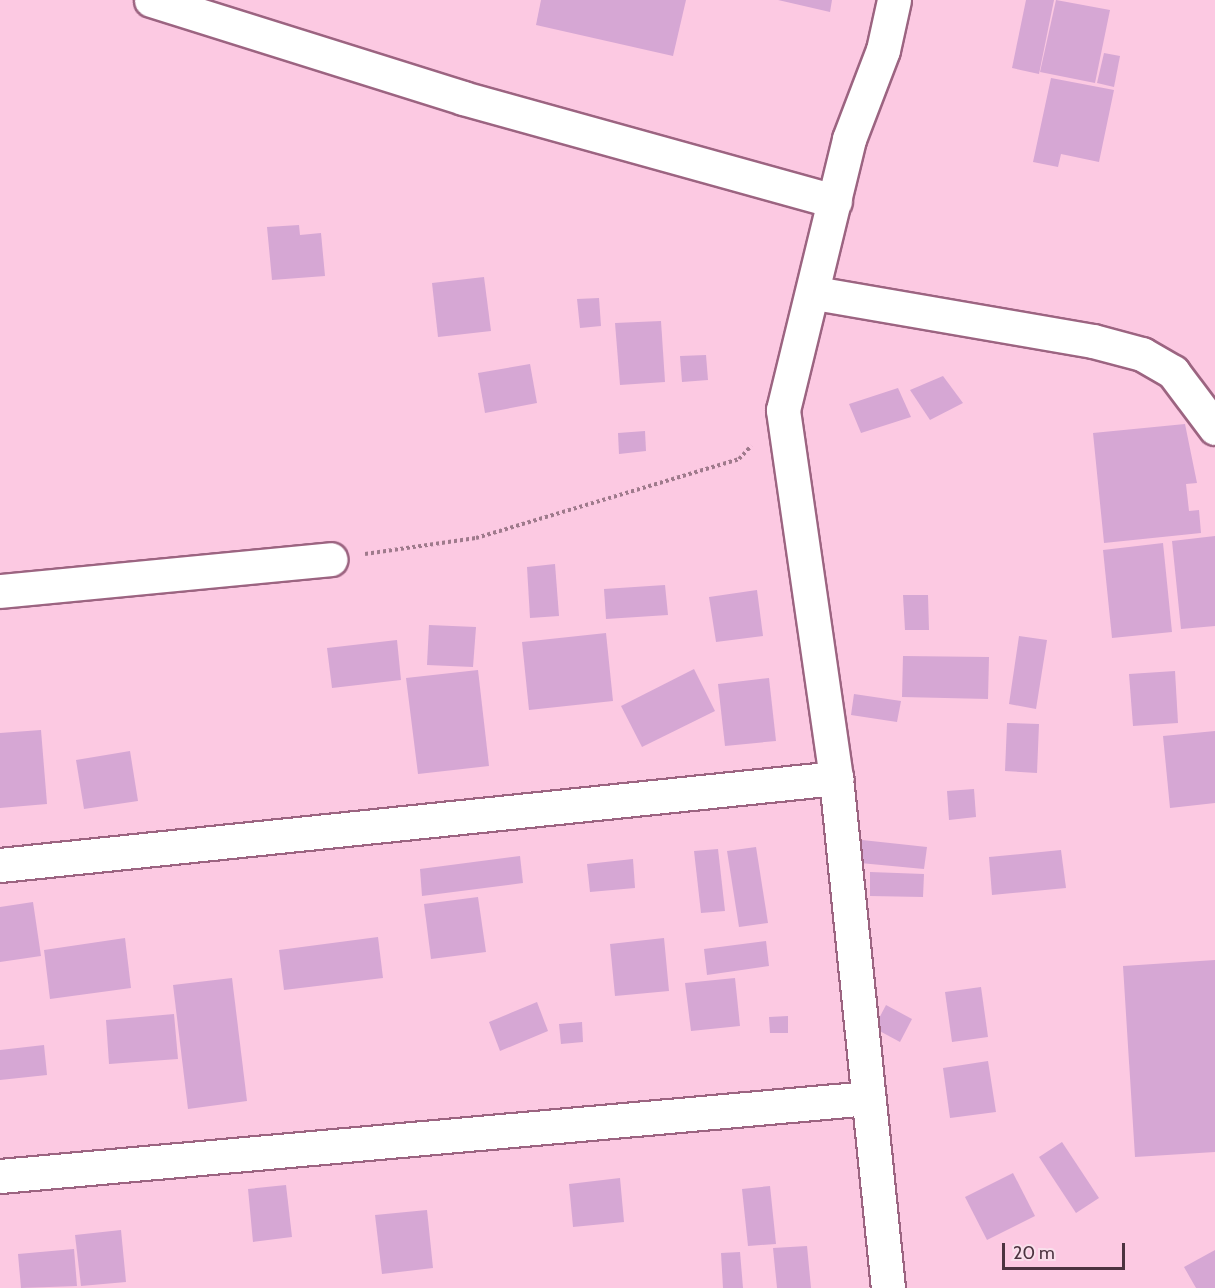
<!DOCTYPE html>
<html>
<head>
<meta charset="utf-8">
<style>
	body { margin:0 }
	#map { position:relative; width:1215px; height:1288px; overflow:hidden; background:#fcc9e2; font-family:Cabin,sans-serif }
	div>[style] { position:absolute }
	.building>* { inset:0; background:#d6a7d4 }
	.path>* { height:4px; margin-top:-2px; transform-origin:0; background:repeating-linear-gradient(90deg,#9f7a8c 0 3px,transparent 0 6px) }
	.roads { filter:drop-shadow(2px 0 #9c6481) drop-shadow(-2px 0 #9c6481) drop-shadow(0 2px #9c6481) drop-shadow(0 -2px #9c6481) }
	.street>* { height:33px; margin:-16.5px; padding:0 16.5px; transform-origin:16.5px; border-radius:16.5px; background:#fff }
	span { translate:-50% -50%; white-space:nowrap; text-align:center; line-height:1.15; -webkit-text-stroke:5px #f9dfeb; paint-order:stroke }
	.scale { position:absolute; left:1002px; top:1243px; width:123px; height:27px; box-sizing:border-box; border:3px solid #4c3340; border-top:0; padding-left:8px; font-size:18px; line-height:21px; white-space:nowrap; color:#4c3340; -webkit-text-stroke:4px #f9dfeb; paint-order:stroke }
</style>
</head>
<body>
<div id="map">
	<div class="building">
		<i style="clip-path:polygon(541px 0,686px 0,673px 56px,536px 25px)"></i>
		<i style="clip-path:polygon(778px 0,832px 0,830px 12px)"></i>
		<i style="clip-path:polygon(1026px 0,1054px 0,1039px 74px,1012px 68px)"></i>
		<i style="clip-path:polygon(1056px 0,1110px 10px,1095px 83px,1040px 72px)"></i>
		<i style="clip-path:polygon(1104px 53px,1120px 56px,1114px 87px,1097px 83px)"></i>
		<i style="clip-path:polygon(1051px 78px,1114px 90px,1099px 162px,1061px 154px,1058px 167px,1033px 162px)"></i>
		<i style="clip-path:polygon(299px 225px,300px 235px,321px 233px,325px 276px,272px 280px,267px 227px)"></i>
		<i style="clip-path:polygon(484px 277px,491px 331px,438px 337px,432px 283px)"></i>
		<i style="clip-path:polygon(599px 298px,601px 326px,580px 328px,577px 299px)"></i>
		<i style="clip-path:polygon(661px 321px,665px 382px,620px 385px,615px 323px)"></i>
		<i style="clip-path:polygon(706px 355px,708px 380px,682px 382px,680px 356px)"></i>
		<i style="clip-path:polygon(530px 364px,537px 403px,485px 413px,478px 373px)"></i>
		<i style="clip-path:polygon(943px 376px,963px 403px,930px 420px,910px 390px)"></i>
		<i style="clip-path:polygon(898px 388px,911px 417px,861px 433px,849px 404px)"></i>
		<i style="clip-path:polygon(1185px 424px,1197px 483px,1186px 484px,1189px 511px,1199px 510px,1201px 533px,1104px 543px,1093px 433px)"></i>
		<i style="clip-path:polygon(645px 431px,646px 451px,619px 454px,618px 433px)"></i>
		<i style="clip-path:polygon(1215px 536px,1215px 626px,1181px 629px,1172px 541px)"></i>
		<i style="clip-path:polygon(1163px 543px,1172px 632px,1112px 638px,1103px 550px)"></i>
		<i style="clip-path:polygon(555px 564px,559px 616px,530px 618px,527px 567px)"></i>
		<i style="clip-path:polygon(665px 585px,668px 615px,606px 619px,604px 589px)"></i>
		<i style="clip-path:polygon(757px 590px,763px 636px,716px 642px,709px 597px)"></i>
		<i style="clip-path:polygon(903px 595px,928px 595px,929px 630px,905px 630px)"></i>
		<i style="clip-path:polygon(429px 625px,476px 627px,473px 667px,427px 665px)"></i>
		<i style="clip-path:polygon(606px 633px,613px 701px,529px 710px,522px 642px)"></i>
		<i style="clip-path:polygon(1019px 636px,1047px 640px,1036px 709px,1009px 704px)"></i>
		<i style="clip-path:polygon(397px 640px,401px 680px,332px 688px,327px 648px)"></i>
		<i style="clip-path:polygon(903px 656px,989px 657px,988px 699px,902px 697px)"></i>
		<i style="clip-path:polygon(694px 669px,715px 711px,642px 747px,621px 706px)"></i>
		<i style="clip-path:polygon(478px 670px,489px 766px,418px 774px,406px 678px)"></i>
		<i style="clip-path:polygon(1175px 671px,1178px 723px,1133px 726px,1129px 674px)"></i>
		<i style="clip-path:polygon(769px 678px,776px 741px,725px 746px,718px 684px)"></i>
		<i style="clip-path:polygon(854px 694px,901px 701px,897px 722px,851px 715px)"></i>
		<i style="clip-path:polygon(1007px 723px,1039px 724px,1037px 773px,1005px 771px)"></i>
		<i style="clip-path:polygon(41px 730px,47px 804px,0 808px,0 733px)"></i>
		<i style="clip-path:polygon(1215px 731px,1215px 803px,1170px 808px,1163px 736px)"></i>
		<i style="clip-path:polygon(130px 751px,138px 801px,84px 809px,76px 760px)"></i>
		<i style="clip-path:polygon(974px 789px,976px 817px,949px 820px,947px 791px)"></i>
		<i style="clip-path:polygon(862px 840px,927px 847px,924px 869px,860px 863px)"></i>
		<i style="clip-path:polygon(756px 847px,768px 923px,739px 927px,727px 851px)"></i>
		<i style="clip-path:polygon(718px 849px,725px 911px,701px 913px,694px 851px)"></i>
		<i style="clip-path:polygon(1061px 850px,1066px 888px,992px 895px,989px 857px)"></i>
		<i style="clip-path:polygon(520px 856px,523px 883px,422px 896px,420px 869px)"></i>
		<i style="clip-path:polygon(633px 859px,635px 888px,590px 892px,587px 864px)"></i>
		<i style="clip-path:polygon(870px 872px,924px 874px,923px 897px,870px 896px)"></i>
		<i style="clip-path:polygon(478px 897px,486px 952px,431px 959px,424px 904px)"></i>
		<i style="clip-path:polygon(33px 902px,41px 956px,0 962px,0 907px)"></i>
		<i style="clip-path:polygon(378px 937px,383px 978px,284px 990px,279px 950px)"></i>
		<i style="clip-path:polygon(125px 938px,131px 988px,50px 999px,44px 950px)"></i>
		<i style="clip-path:polygon(664px 938px,669px 991px,615px 996px,610px 944px)"></i>
		<i style="clip-path:polygon(766px 941px,769px 966px,707px 975px,704px 949px)"></i>
		<i style="clip-path:polygon(1215px 960px,1215px 1152px,1135px 1157px,1123px 966px)"></i>
		<i style="clip-path:polygon(232px 978px,247px 1101px,188px 1109px,173px 985px)"></i>
		<i style="clip-path:polygon(735px 978px,740px 1026px,691px 1031px,685px 983px)"></i>
		<i style="clip-path:polygon(981px 987px,988px 1037px,952px 1042px,945px 992px)"></i>
		<i style="clip-path:polygon(537px 1002px,548px 1031px,500px 1051px,489px 1022px)"></i>
		<i style="clip-path:polygon(886px 1005px,912px 1019px,900px 1042px,874px 1028px)"></i>
		<i style="clip-path:polygon(174px 1014px,178px 1059px,109px 1064px,106px 1020px)"></i>
		<i style="clip-path:polygon(788px 1016px,788px 1033px,770px 1033px,769px 1017px)"></i>
		<i style="clip-path:polygon(582px 1022px,583px 1042px,561px 1044px,559px 1024px)"></i>
		<i style="clip-path:polygon(44px 1045px,47px 1075px,0 1080px,0 1050px)"></i>
		<i style="clip-path:polygon(988px 1061px,996px 1112px,950px 1118px,943px 1068px)"></i>
		<i style="clip-path:polygon(1062px 1142px,1099px 1198px,1076px 1213px,1039px 1157px)"></i>
		<i style="clip-path:polygon(1013px 1173px,1035px 1216px,987px 1240px,965px 1197px)"></i>
		<i style="clip-path:polygon(620px 1178px,624px 1222px,573px 1227px,569px 1184px)"></i>
		<i style="clip-path:polygon(286px 1185px,292px 1237px,253px 1242px,248px 1189px)"></i>
		<i style="clip-path:polygon(770px 1186px,776px 1244px,748px 1246px,742px 1189px)"></i>
		<i style="clip-path:polygon(427px 1210px,433px 1268px,382px 1274px,375px 1215px)"></i>
		<i style="clip-path:polygon(121px 1230px,126px 1282px,81px 1286px,75px 1235px)"></i>
		<i style="clip-path:polygon(807px 1246px,811px 1288px,777px 1288px,773px 1248px)"></i>
		<i style="clip-path:polygon(74px 1249px,77px 1286px,21px 1288px,18px 1254px)"></i>
		<i style="clip-path:polygon(1215px 1250px,1215px 1288px,1196px 1288px,1184px 1267px)"></i>
		<i style="clip-path:polygon(740px 1252px,743px 1288px,723px 1288px,721px 1253px)"></i>
	</div>
	<div class="path">
		<i style="left:365px;top:554px;width:112px;rotate:-8.2deg"></i>
		<i style="left:476px;top:538px;width:275px;rotate:-16.7deg"></i>
		<i style="left:739px;top:459px;width:18px;rotate:-47deg"></i>
	</div>
	<div class="roads">
		<div class="street">
			<i style="left:151px;top:0;width:327px;rotate:17.4deg"></i>
			<i style="left:463px;top:98px;width:386px;rotate:15.5deg"></i>
			<i style="left:815px;top:293px;width:282px;rotate:9.8deg"></i>
			<i style="left:1093px;top:341px;width:51px;rotate:14.9deg"></i>
			<i style="left:1142px;top:354px;width:36px;rotate:30deg"></i>
			<i style="left:1173px;top:372px;width:70px;rotate:53.1deg"></i>
			<i style="left:0;top:591px;width:332px;rotate:-5.5deg"></i>
			<i style="left:0;top:865px;width:841px;rotate:-5.94deg"></i>
			<i style="left:0;top:1176px;width:872px;rotate:-5.13deg"></i>
			<i style="left:888px;top:1288px;width:513px;rotate:-95.82deg"></i>
			<i style="left:836px;top:778px;width:372px;rotate:-98.2deg"></i>
			<i style="left:783px;top:410px;width:279px;rotate:-76.3deg"></i>
			<i style="left:849px;top:139px;width:95px;rotate:-69.1deg"></i>
			<i style="left:883px;top:50px;width:51px;rotate:-77.6deg"></i>
		</div>
	</div>
	<div class="scale">20 m</div>
</div>
</body>
</html>
